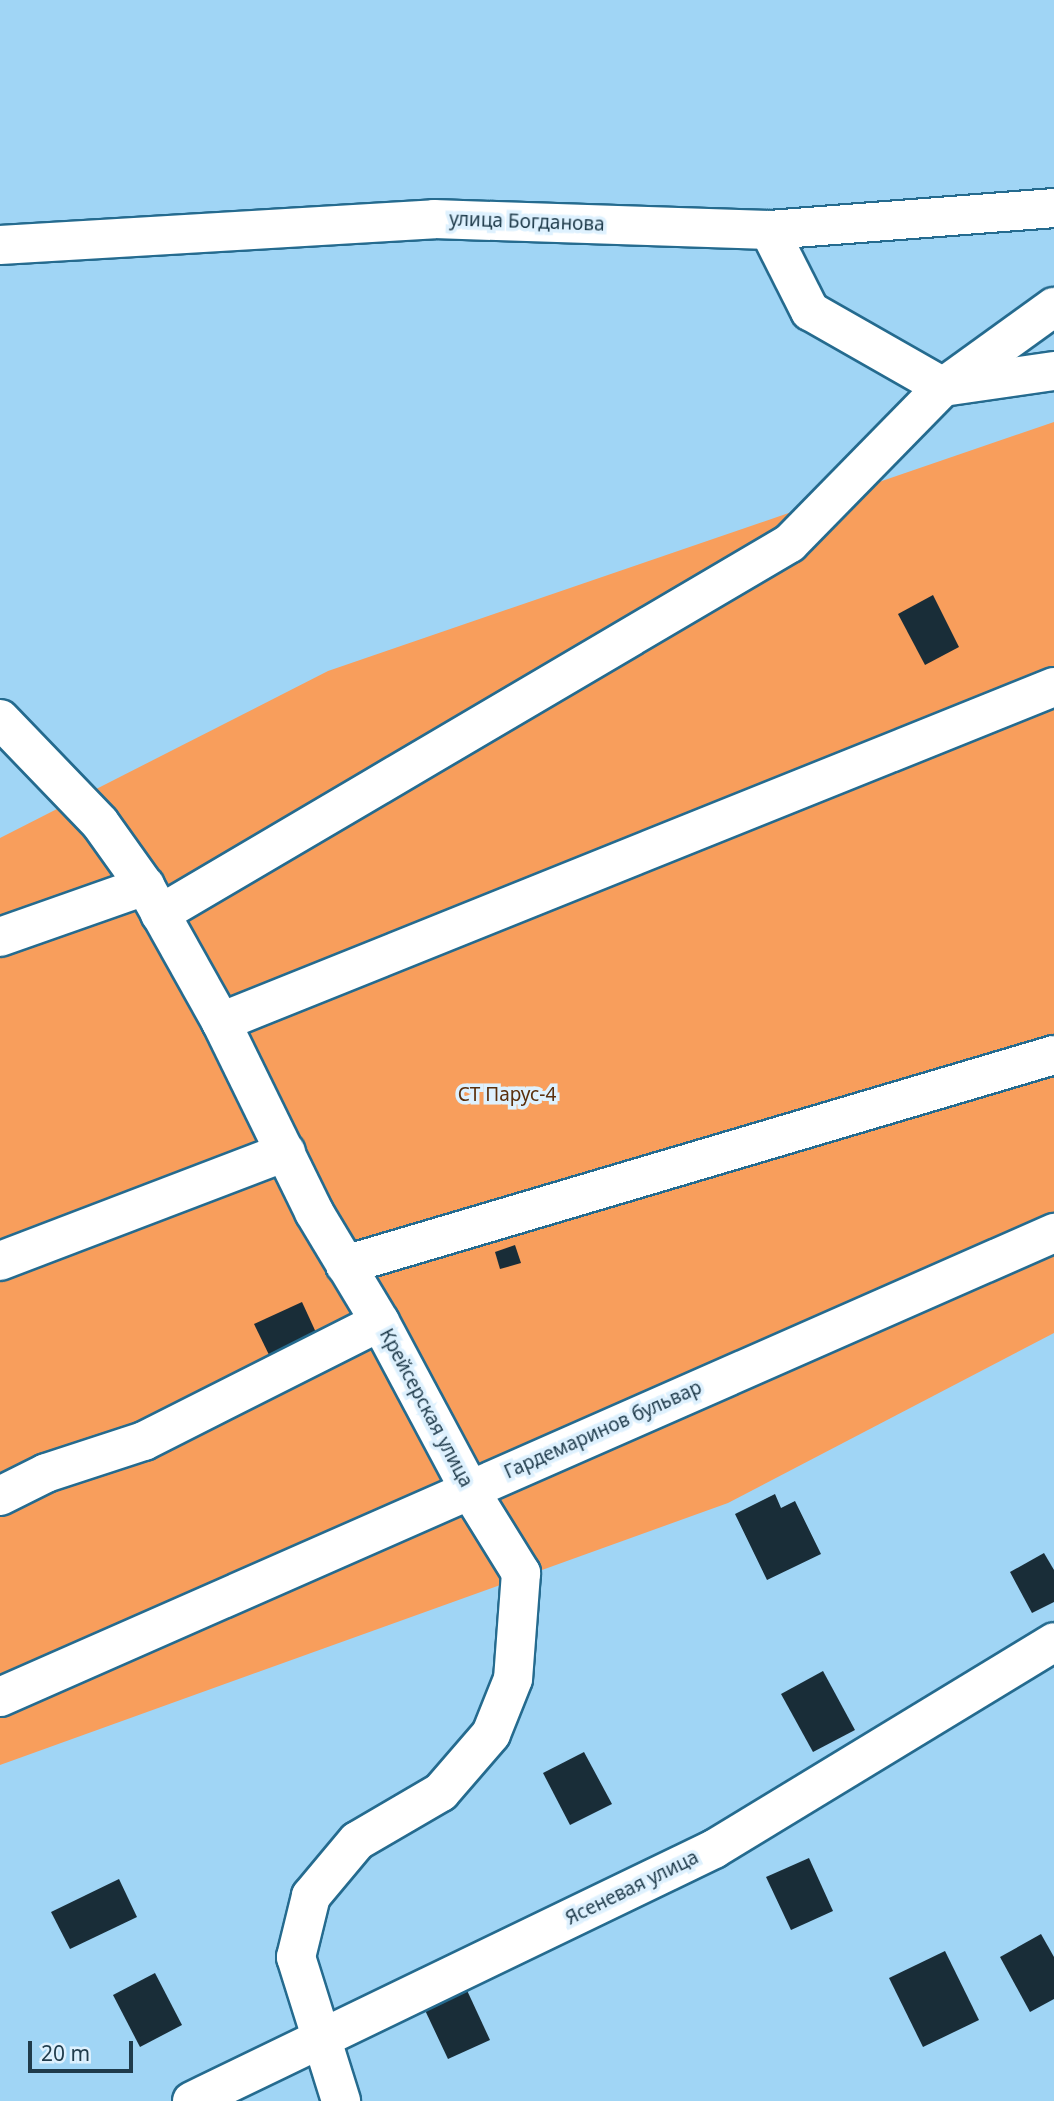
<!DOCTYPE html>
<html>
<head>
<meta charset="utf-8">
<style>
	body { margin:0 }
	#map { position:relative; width:1054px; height:2101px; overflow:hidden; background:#a0d5f5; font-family:"Noto Sans",sans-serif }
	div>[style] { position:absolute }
	.green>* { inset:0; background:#f89e5c }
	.building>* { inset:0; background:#192d38 }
	.roads { filter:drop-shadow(2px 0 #256b8f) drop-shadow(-2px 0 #256b8f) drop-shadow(0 2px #256b8f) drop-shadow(0 -2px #256b8f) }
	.minor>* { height:38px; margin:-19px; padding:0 19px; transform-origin:19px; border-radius:19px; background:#fff }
	.major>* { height:38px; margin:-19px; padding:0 19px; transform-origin:19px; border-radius:19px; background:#fff }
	span { translate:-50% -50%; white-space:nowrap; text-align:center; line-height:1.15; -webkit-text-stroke:7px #def1fe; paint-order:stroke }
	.street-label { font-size:19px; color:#1f3b4b }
	.park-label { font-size:19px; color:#5a2f0c }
	.scale { position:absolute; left:28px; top:2041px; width:105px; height:32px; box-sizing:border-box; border:4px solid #1f3b4b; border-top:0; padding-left:9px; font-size:21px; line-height:24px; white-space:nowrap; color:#1f3b4b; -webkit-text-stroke:5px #def1fe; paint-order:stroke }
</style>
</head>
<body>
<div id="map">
	<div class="green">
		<i style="clip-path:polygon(1054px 422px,1054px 1333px,728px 1503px,0 1765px,0 838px,328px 671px)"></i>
	</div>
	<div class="building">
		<i style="clip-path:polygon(933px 595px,959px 647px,925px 665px,898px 614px)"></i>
		<i style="clip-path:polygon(515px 1245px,521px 1263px,500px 1269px,495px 1252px)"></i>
		<i style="clip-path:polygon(302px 1302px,319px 1339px,272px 1361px,254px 1324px)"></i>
		<i style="clip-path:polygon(775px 1494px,781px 1508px,795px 1501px,821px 1554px,767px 1580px,735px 1514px)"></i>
		<i style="clip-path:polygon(1044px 1553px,1054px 1570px,1054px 1602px,1032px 1613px,1010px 1572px)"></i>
		<i style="clip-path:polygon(823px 1671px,855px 1730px,813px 1752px,781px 1694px)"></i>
		<i style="clip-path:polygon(584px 1752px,612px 1804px,570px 1825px,543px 1773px)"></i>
		<i style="clip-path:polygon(809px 1858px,833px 1911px,791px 1930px,766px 1877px)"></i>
		<i style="clip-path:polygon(119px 1879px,137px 1917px,70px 1949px,51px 1912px)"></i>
		<i style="clip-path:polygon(1041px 1934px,1054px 1957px,1054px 1999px,1030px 2012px,1000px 1957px)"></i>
		<i style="clip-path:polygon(945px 1951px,979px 2020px,923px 2047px,889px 1978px)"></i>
		<i style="clip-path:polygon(155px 1973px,182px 2025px,140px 2047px,113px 1995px)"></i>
		<i style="clip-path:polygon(465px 1986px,490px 2040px,448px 2059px,423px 2006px)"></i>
	</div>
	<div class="roads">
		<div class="minor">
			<i style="left:769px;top:230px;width:91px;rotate:63.2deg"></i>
			<i style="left:810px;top:311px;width:153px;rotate:29.7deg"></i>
			<i style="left:943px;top:387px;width:112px;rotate:-8.2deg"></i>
			<i style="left:0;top:719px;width:144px;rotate:46.1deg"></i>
			<i style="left:100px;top:823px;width:77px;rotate:54.5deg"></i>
			<i style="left:145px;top:886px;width:156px;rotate:60.8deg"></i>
			<i style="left:221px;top:1022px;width:212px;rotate:63.9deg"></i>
			<i style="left:314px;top:1212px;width:128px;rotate:59deg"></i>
			<i style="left:380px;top:1322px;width:189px;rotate:61.9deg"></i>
			<i style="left:469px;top:1489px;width:99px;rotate:58.2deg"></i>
			<i style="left:521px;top:1573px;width:106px;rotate:94.3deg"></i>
			<i style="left:513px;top:1679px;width:59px;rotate:111.8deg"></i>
			<i style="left:491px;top:1734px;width:77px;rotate:130.8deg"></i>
			<i style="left:441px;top:1792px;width:97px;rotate:149.7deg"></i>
			<i style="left:357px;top:1841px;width:72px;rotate:129.9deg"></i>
			<i style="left:311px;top:1896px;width:63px;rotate:103.8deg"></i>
			<i style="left:296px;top:1957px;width:151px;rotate:72.6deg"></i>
			<i style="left:160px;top:914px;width:731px;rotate:-30.49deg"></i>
			<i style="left:790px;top:543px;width:219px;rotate:-45.6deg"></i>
			<i style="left:943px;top:387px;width:137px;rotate:-35.8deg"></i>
			<i style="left:0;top:937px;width:154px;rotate:-19.4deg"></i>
			<i style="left:221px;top:1022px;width:898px;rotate:-21.91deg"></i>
			<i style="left:0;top:1261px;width:306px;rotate:-20.9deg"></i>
			<i style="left:345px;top:1265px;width:739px;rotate:-16.5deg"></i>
			<i style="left:0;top:1496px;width:51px;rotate:-26.6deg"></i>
			<i style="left:46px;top:1473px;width:103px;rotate:-18.1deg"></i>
			<i style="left:144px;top:1441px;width:264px;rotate:-26.8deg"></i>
			<i style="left:0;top:1697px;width:1152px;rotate:-23.76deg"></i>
			<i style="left:192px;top:2101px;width:580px;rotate:-25.77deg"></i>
			<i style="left:714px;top:1849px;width:398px;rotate:-31.3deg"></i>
		</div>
		<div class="major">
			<i style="left:0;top:245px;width:435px;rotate:-3.4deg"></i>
			<i style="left:434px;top:219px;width:335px;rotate:1.9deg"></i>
			<i style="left:769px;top:230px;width:286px;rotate:-4.4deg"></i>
		</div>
	</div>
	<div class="street-label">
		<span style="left:527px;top:222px;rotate:2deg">улица Богданова</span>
		<span style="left:426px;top:1408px;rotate:62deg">Крейсерская улица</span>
		<span style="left:603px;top:1430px;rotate:-24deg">Гардемаринов бульвар</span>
		<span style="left:632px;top:1888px;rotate:-26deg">Ясеневая улица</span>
	</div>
	<div class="park-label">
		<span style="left:507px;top:1095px">СТ Парус-4</span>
	</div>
	<div class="scale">20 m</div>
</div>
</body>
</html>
